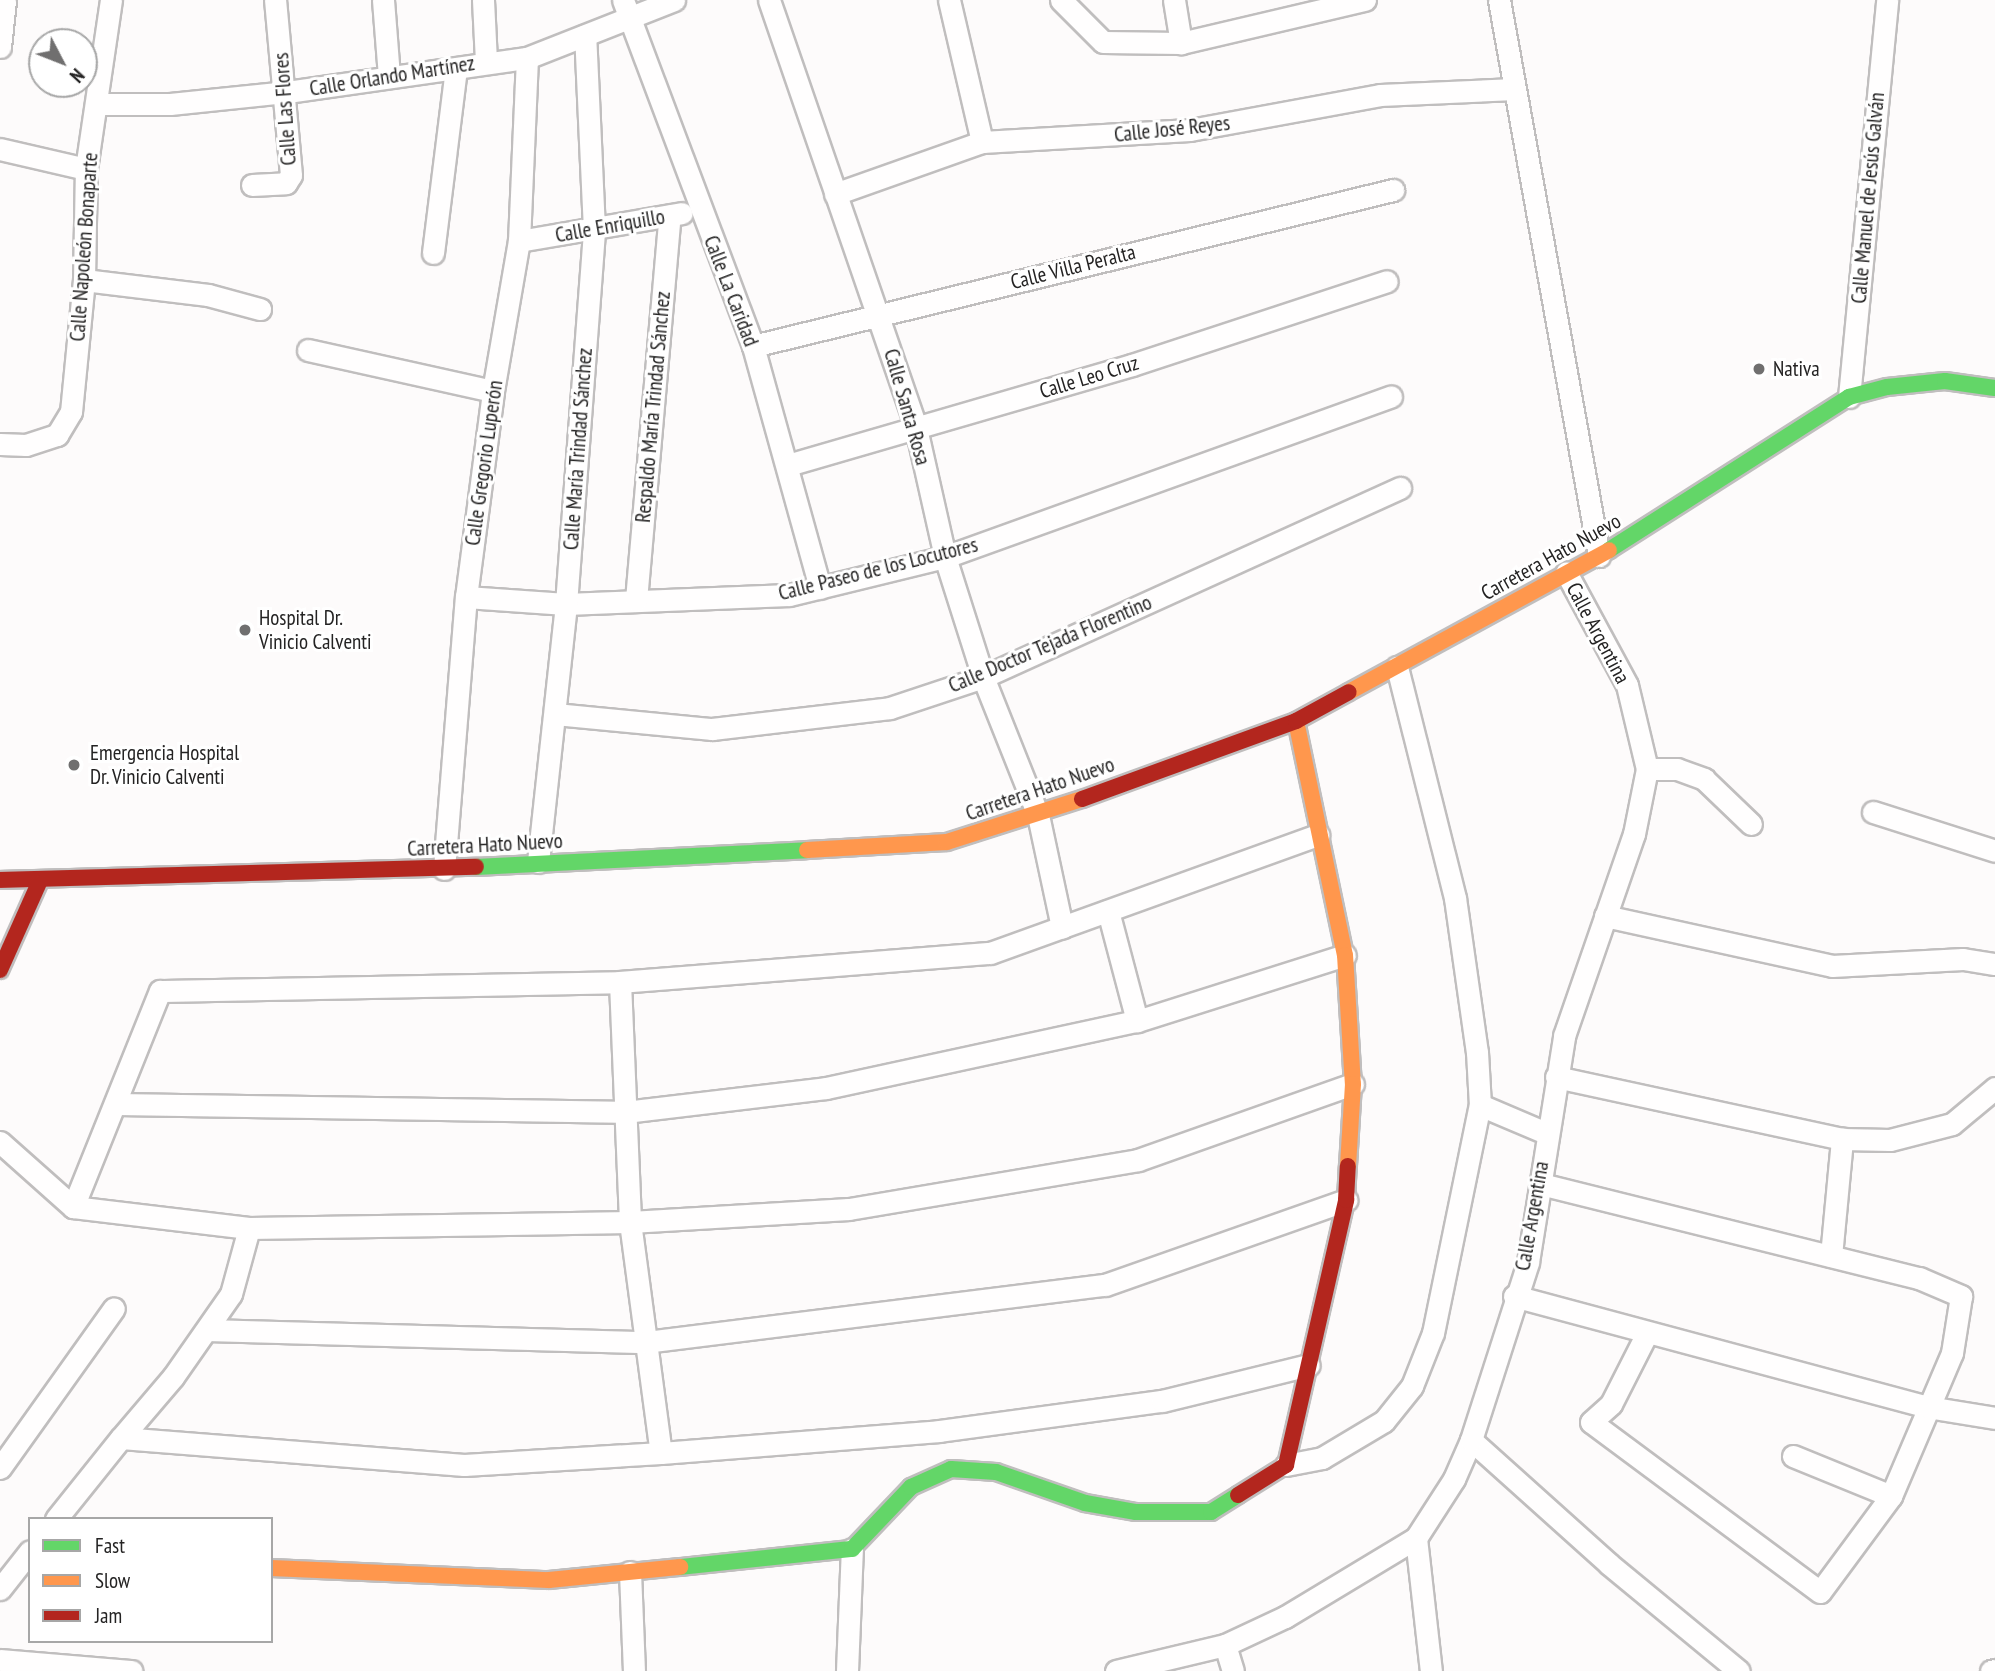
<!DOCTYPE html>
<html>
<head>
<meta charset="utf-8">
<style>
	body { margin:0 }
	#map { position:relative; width:1995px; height:1671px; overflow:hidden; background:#fdfbfb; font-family:"PT Sans Narrow",sans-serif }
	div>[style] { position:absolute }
	.roads { filter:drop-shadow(2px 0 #c0bebe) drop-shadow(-2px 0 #c0bebe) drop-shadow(0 2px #c0bebe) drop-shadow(0 -2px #c0bebe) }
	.street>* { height:21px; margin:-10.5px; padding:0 10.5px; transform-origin:10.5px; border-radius:10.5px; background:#fffefe }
	.fast>* { height:16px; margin:-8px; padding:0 8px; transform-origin:8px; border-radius:8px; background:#63d668 }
	.slow>* { height:16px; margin:-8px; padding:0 8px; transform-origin:8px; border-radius:8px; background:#ff974d }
	.jam>* { height:16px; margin:-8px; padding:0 8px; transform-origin:8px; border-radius:8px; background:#b3261e }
	.dots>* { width:19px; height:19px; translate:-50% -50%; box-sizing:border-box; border:4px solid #fff; border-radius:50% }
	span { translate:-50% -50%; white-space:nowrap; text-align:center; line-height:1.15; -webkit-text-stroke:6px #fff; paint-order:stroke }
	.street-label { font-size:21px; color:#242323 }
	.poi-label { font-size:21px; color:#242323 }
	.left { translate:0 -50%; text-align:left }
	.legend { position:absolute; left:28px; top:1517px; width:245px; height:126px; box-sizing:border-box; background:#fff; border:2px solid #a7a7a7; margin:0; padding:9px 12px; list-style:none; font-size:21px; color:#242323 }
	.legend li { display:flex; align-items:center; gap:14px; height:35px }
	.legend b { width:35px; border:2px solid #a7a7a7 }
	.north { position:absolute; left:28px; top:28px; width:70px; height:70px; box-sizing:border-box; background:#fff; border:2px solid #a7a7a7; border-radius:50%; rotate:132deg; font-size:19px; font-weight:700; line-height:28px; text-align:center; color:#242323 }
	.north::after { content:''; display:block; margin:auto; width:24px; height:32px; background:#706f6f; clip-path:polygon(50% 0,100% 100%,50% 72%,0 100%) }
</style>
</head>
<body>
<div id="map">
	<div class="roads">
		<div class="street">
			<i style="left:383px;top:0;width:77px;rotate:85.5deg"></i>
			<i style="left:483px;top:0;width:61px;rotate:87.2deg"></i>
			<i style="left:623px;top:0;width:370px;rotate:69.4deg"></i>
			<i style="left:753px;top:346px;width:251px;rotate:74.5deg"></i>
			<i style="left:769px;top:0;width:453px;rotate:71deg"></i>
			<i style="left:916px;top:428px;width:132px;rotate:77.3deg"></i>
			<i style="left:945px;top:557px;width:126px;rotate:72.4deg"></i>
			<i style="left:983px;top:677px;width:149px;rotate:68.3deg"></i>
			<i style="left:1038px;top:815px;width:115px;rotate:77.9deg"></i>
			<i style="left:949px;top:0;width:146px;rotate:76.9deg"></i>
			<i style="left:1061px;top:0;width:59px;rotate:45deg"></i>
			<i style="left:1103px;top:42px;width:78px;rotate:0.7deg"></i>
			<i style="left:1181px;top:43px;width:189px;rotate:-13.2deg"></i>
			<i style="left:1174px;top:0;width:44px;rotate:80.8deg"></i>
			<i style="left:1499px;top:0;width:565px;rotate:79.8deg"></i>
			<i style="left:0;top:47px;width:47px;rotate:-83.9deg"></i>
			<i style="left:98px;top:104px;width:72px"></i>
			<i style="left:170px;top:104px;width:118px;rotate:-5.9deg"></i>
			<i style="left:287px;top:92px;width:242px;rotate:-8.1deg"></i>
			<i style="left:527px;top:58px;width:158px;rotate:-21.5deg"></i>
			<i style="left:0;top:149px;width:88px;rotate:13.1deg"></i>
			<i style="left:252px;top:185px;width:34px;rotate:-3deg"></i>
			<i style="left:286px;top:183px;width:9px;rotate:-58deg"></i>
			<i style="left:291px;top:175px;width:176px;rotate:-95.2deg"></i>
			<i style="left:835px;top:194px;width:156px;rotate:-19.5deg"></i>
			<i style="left:982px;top:142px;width:208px;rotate:-3.3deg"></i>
			<i style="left:1190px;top:130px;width:193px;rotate:-10.4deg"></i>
			<i style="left:1380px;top:95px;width:135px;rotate:-2.5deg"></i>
			<i style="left:519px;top:241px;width:165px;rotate:-9.7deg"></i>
			<i style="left:433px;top:253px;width:186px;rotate:-82.9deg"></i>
			<i style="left:84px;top:280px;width:125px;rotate:6.9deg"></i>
			<i style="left:208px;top:295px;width:54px;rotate:15.1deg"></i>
			<i style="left:753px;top:346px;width:659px;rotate:-13.7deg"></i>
			<i style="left:308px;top:350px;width:189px;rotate:12.5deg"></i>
			<i style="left:1849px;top:397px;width:399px;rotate:-84.5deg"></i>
			<i style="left:0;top:444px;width:26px;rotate:2deg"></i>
			<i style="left:26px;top:445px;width:33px;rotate:-18deg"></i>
			<i style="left:57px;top:435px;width:27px;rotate:-59deg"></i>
			<i style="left:71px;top:412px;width:133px;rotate:-84.4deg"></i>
			<i style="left:84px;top:280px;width:111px;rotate:-89deg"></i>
			<i style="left:86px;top:169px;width:171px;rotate:-81.6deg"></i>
			<i style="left:788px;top:465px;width:358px;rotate:-16.2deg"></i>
			<i style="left:1132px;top:365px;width:268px;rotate:-18.2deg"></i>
			<i style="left:466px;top:597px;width:100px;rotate:4deg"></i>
			<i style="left:566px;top:604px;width:223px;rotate:-2.3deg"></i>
			<i style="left:789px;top:595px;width:161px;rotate:-13.7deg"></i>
			<i style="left:945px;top:557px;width:474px;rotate:-19.8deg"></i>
			<i style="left:636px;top:600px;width:386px;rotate:-85deg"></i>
			<i style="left:1397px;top:667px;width:238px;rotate:75.9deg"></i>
			<i style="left:1455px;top:898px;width:156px;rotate:81.9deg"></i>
			<i style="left:1477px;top:1052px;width:53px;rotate:86.8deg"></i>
			<i style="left:1480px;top:1105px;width:72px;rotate:23deg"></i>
			<i style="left:555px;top:714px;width:158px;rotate:5.5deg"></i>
			<i style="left:712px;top:729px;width:179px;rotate:-6.7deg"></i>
			<i style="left:890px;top:708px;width:98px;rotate:-18.4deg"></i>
			<i style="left:983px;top:677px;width:458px;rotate:-24.4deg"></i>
			<i style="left:1647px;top:769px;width:30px"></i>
			<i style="left:1677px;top:769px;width:29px;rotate:20deg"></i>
			<i style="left:1704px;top:779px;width:65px;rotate:43.8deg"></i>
			<i style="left:1873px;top:812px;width:128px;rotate:17.7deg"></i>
			<i style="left:538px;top:862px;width:260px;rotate:-83.8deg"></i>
			<i style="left:566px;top:604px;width:375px;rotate:-85.7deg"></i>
			<i style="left:594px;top:230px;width:195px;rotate:-92.6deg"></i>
			<i style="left:444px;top:869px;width:273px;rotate:-85.4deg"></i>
			<i style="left:466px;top:597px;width:208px;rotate:-82.5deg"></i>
			<i style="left:493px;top:391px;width:152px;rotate:-80.2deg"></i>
			<i style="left:519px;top:241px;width:183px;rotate:-87.5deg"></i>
			<i style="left:1108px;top:911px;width:114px;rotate:75.2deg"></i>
			<i style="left:1605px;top:916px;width:232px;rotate:12.4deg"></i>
			<i style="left:1832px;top:966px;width:131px;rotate:-3.1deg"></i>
			<i style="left:1963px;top:959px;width:32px;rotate:9deg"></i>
			<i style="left:620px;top:982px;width:240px;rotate:87.6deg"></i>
			<i style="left:630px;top:1222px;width:233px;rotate:82.4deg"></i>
			<i style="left:1556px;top:1077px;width:293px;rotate:12.2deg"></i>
			<i style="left:1842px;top:1139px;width:48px;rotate:1.2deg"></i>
			<i style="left:1890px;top:1140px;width:64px;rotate:-14.5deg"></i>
			<i style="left:1952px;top:1124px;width:56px;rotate:-39.9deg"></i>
			<i style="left:117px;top:1104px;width:508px;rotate:0.9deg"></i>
			<i style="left:625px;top:1112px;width:202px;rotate:-6.8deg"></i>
			<i style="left:826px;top:1088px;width:318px;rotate:-12.2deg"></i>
			<i style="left:1137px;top:1021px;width:218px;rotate:-17.6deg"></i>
			<i style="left:0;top:1142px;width:98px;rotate:41.7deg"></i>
			<i style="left:73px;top:1207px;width:233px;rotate:-68.1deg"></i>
			<i style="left:160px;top:991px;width:460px;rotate:-1.1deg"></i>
			<i style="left:620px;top:982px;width:371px;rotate:-4.5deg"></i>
			<i style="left:990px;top:953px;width:349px;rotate:-19.8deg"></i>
			<i style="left:1541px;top:1184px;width:390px;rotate:14deg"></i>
			<i style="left:1919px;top:1278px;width:46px;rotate:23.2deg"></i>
			<i style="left:1961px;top:1296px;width:58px;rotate:99deg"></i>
			<i style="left:1952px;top:1353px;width:155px;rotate:113.1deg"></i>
			<i style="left:1891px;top:1496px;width:119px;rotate:126.5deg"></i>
			<i style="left:1820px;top:1592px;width:285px;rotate:-143.4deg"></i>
			<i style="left:1591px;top:1422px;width:27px;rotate:-42deg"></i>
			<i style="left:1611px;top:1404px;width:80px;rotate:-63.1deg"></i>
			<i style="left:73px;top:1207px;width:177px;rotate:6.8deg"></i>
			<i style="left:249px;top:1228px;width:381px;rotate:-0.9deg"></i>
			<i style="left:630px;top:1222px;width:219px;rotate:-3.4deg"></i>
			<i style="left:849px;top:1209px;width:293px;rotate:-9.6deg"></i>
			<i style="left:1138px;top:1160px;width:228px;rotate:-19.5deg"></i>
			<i style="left:1831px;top:1256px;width:118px;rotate:-84.6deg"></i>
			<i style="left:1514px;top:1296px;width:429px;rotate:15deg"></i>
			<i style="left:1928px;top:1407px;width:68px;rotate:9.3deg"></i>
			<i style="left:208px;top:1330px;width:437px;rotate:1.6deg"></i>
			<i style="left:645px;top:1342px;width:464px;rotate:-7.1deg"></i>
			<i style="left:1105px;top:1285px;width:256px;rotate:-19.4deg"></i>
			<i style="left:121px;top:1438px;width:80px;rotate:-49.6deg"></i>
			<i style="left:173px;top:1377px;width:101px;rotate:-55.1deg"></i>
			<i style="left:231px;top:1294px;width:68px;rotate:-74.7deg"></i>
			<i style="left:1471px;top:1440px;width:186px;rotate:41.9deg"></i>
			<i style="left:1609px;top:1564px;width:168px;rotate:39.5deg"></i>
			<i style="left:1793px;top:1456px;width:106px;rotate:22.2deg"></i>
			<i style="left:1286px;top:1465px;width:37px;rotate:-11deg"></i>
			<i style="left:1322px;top:1458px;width:72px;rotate:-30.8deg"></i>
			<i style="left:1384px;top:1421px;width:45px;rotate:-51.3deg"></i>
			<i style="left:1412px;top:1386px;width:57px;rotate:-68.4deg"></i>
			<i style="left:1433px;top:1333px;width:233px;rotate:-78.4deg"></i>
			<i style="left:0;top:1468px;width:196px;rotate:-54.5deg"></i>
			<i style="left:56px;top:1519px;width:104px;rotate:-51.3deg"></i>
			<i style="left:121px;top:1438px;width:344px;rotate:4.5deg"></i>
			<i style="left:464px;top:1465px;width:197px;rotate:-3.5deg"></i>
			<i style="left:661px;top:1453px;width:279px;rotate:-4.5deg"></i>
			<i style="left:939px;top:1431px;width:225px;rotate:-7.7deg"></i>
			<i style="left:1162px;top:1401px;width:151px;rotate:-13.8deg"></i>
			<i style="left:1416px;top:1538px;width:134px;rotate:83.6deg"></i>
			<i style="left:630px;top:1572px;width:99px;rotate:87.7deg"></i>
			<i style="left:0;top:1589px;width:48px;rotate:-51.7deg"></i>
			<i style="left:1225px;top:1645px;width:27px;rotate:73deg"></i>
			<i style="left:0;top:1660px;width:132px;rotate:4.8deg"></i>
			<i style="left:847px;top:1671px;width:122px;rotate:-87.7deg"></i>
			<i style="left:1116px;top:1671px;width:112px;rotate:-13.4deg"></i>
			<i style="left:1225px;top:1645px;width:66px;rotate:-25deg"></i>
			<i style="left:1285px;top:1617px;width:153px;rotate:-31.1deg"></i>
			<i style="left:1416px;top:1538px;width:70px;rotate:-57.2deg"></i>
			<i style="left:1454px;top:1479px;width:43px;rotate:-66.4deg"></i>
			<i style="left:1471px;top:1440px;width:187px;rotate:-72.2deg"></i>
			<i style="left:1528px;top:1262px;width:229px;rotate:-80.9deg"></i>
			<i style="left:1564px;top:1036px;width:214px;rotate:-70.9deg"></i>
			<i style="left:1634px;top:834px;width:66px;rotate:-78.7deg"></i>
			<i style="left:1647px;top:769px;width:86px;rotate:-103.4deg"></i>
			<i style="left:1627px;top:685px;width:128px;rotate:-118.4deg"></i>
			<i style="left:1991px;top:1671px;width:4px;rotate:-14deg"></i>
		</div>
		<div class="fast">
			<i style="left:1609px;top:550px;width:285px;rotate:-32.5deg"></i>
			<i style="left:1849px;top:397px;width:39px;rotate:-15deg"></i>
			<i style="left:1887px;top:387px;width:58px;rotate:-5.9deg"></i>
			<i style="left:1945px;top:381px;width:50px;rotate:8deg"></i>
			<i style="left:476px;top:867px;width:331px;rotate:-2.9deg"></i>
			<i style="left:680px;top:1567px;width:173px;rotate:-6deg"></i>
			<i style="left:852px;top:1549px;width:86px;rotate:-46.4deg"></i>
			<i style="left:911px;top:1487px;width:44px;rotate:-24.2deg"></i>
			<i style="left:951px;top:1469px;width:45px;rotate:3.8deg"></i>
			<i style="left:996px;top:1472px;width:94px;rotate:19.2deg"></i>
			<i style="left:1085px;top:1503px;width:52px;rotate:10deg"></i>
			<i style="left:1136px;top:1512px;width:75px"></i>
			<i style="left:1211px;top:1512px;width:32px;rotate:-32deg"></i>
		</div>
		<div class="slow">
			<i style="left:1349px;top:692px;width:296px;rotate:-28.6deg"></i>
			<i style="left:1296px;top:721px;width:239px;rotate:78.2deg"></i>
			<i style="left:1345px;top:955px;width:129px;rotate:86.5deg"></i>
			<i style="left:1353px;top:1084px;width:82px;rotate:93.5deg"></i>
			<i style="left:807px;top:850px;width:140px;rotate:-3.3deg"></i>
			<i style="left:947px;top:842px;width:142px;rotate:-17.7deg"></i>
			<i style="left:271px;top:1568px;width:278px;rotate:2.5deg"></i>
			<i style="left:549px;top:1580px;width:132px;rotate:-5.7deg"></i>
		</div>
		<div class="jam">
			<i style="left:1082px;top:799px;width:228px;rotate:-20deg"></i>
			<i style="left:1296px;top:721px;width:60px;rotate:-28.7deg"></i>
			<i style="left:0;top:880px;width:476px;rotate:-1.6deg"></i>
			<i style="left:0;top:970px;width:95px;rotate:-65.9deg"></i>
			<i style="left:1238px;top:1495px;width:57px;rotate:-32deg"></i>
			<i style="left:1286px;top:1465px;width:272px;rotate:-77.2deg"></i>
			<i style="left:1346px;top:1200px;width:34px;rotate:-87deg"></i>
		</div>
	</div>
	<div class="dots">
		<i style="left:1759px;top:369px;background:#706f6f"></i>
		<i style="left:245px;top:630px;background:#706f6f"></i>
		<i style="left:74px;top:765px;background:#706f6f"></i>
	</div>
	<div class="street-label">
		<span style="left:392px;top:76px;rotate:-9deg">Calle Orlando Martínez</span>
		<span style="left:285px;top:109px;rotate:-94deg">Calle Las Flores</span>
		<span style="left:1172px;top:129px;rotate:-6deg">Calle José Reyes</span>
		<span style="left:1868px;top:198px;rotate:-85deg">Calle Manuel de Jesús Galván</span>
		<span style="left:610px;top:226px;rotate:-10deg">Calle Enriquillo</span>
		<span style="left:84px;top:247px;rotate:-86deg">Calle Napoleón Bonaparte</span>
		<span style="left:1073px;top:267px;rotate:-14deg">Calle Villa Peralta</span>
		<span style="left:731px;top:291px;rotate:69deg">Calle La Caridad</span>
		<span style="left:1089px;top:377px;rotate:-17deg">Calle Leo Cruz</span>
		<span style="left:653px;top:407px;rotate:-85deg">Respaldo María Trindad Sánchez</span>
		<span style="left:907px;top:407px;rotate:74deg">Calle Santa Rosa</span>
		<span style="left:578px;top:449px;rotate:-86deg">Calle María Trindad Sánchez</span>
		<span style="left:484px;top:463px;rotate:-82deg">Calle Gregorio Luperón</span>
		<span style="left:1551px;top:557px;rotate:-29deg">Carretera Hato Nuevo</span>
		<span style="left:878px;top:569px;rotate:-14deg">Calle Paseo de los Locutores</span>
		<span style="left:1598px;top:633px;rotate:62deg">Calle Argentina</span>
		<span style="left:1050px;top:644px;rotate:-23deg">Calle Doctor Tejada Florentino</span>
		<span style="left:1040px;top:789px;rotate:-19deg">Carretera Hato Nuevo</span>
		<span style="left:485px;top:845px;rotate:-3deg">Carretera Hato Nuevo</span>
		<span style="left:1532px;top:1216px;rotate:-80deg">Calle Argentina</span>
	</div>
	<div class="poi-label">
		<span class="left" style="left:1773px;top:369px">Nativa</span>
		<span class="left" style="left:259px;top:630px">Hospital Dr.<br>Vinicio Calventi</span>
		<span class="left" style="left:90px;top:765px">Emergencia Hospital<br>Dr. Vinicio Calventi</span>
	</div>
	<ul class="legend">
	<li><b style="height:9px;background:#63d668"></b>Fast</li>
	<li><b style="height:9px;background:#ff974d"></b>Slow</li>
	<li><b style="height:9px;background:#b3261e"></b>Jam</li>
	</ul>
	<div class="north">N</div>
</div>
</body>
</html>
